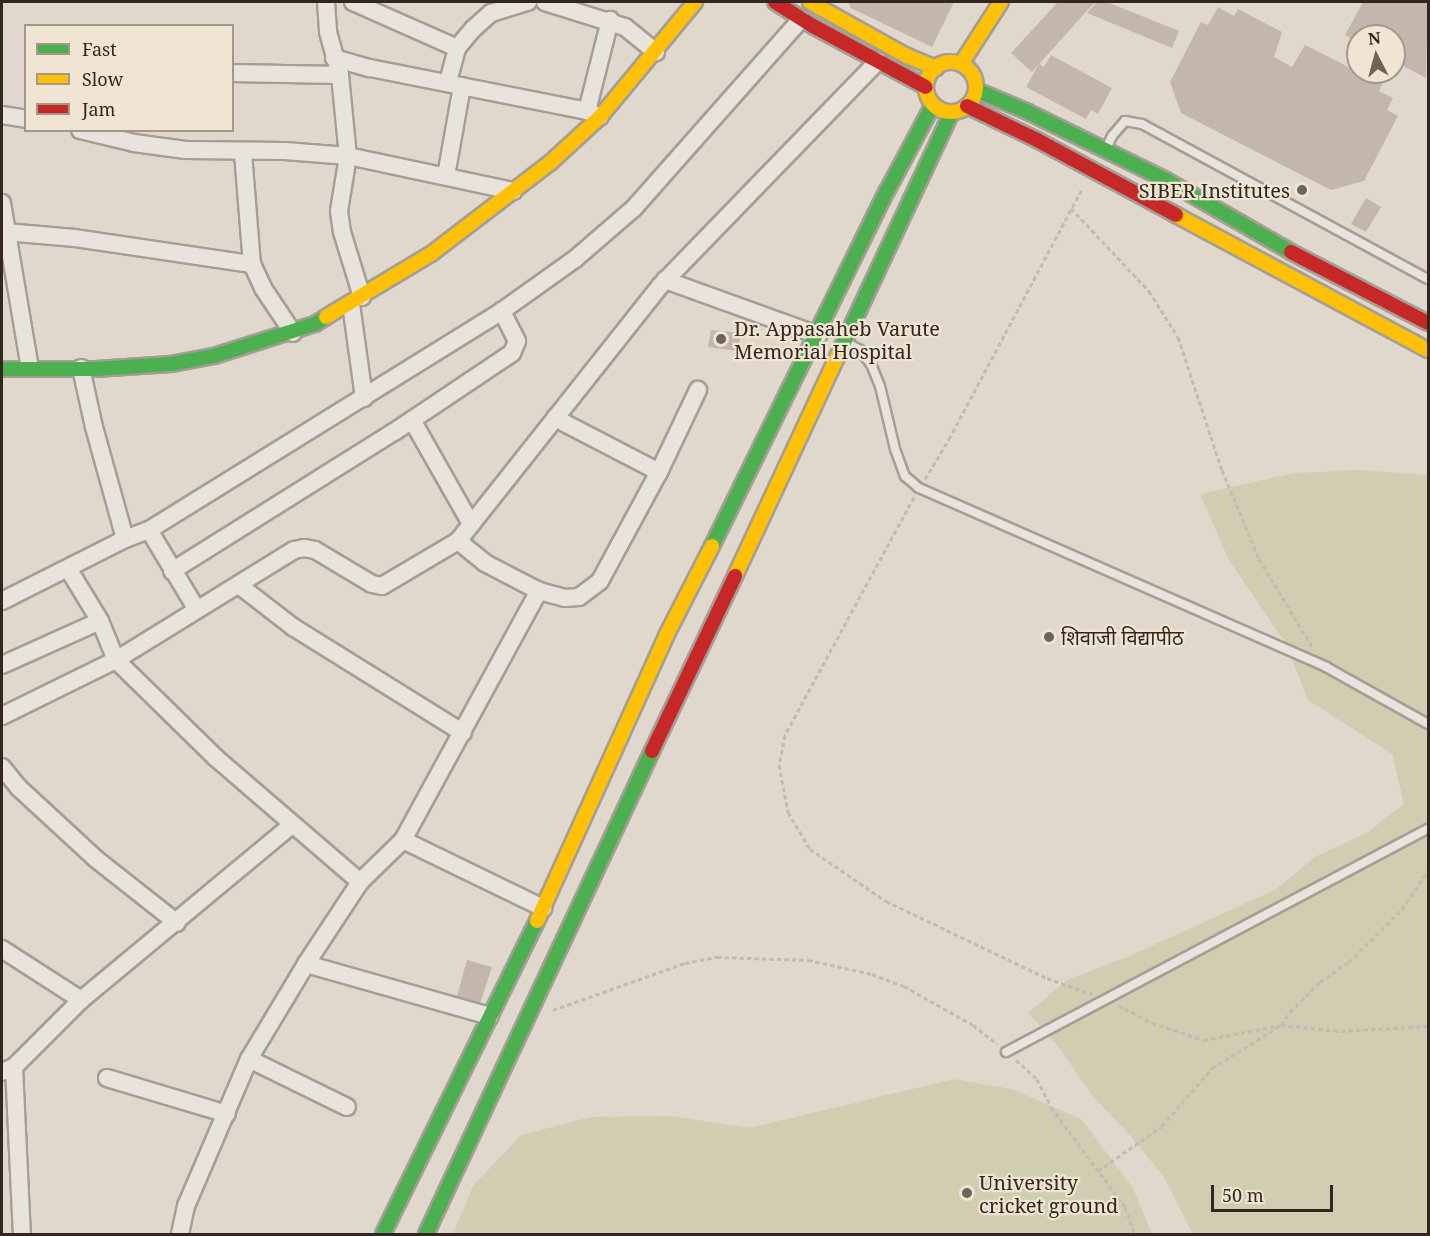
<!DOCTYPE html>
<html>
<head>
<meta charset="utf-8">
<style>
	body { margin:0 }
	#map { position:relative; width:1430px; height:1236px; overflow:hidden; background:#e0d8cc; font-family:"Noto Serif","Noto Sans Devanagari",serif }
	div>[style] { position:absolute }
	.green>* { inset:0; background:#d1cdb0 }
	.building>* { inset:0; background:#c3b6ad }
	.path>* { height:3px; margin-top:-1.5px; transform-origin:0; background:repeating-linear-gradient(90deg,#c1bbb4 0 4.5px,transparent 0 7.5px) }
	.roads { filter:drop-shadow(2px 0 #a59e95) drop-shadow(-2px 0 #a59e95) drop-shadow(0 2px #a59e95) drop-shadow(0 -2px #a59e95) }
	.lane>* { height:8px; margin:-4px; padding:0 4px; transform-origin:4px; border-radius:4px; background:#e8e4dd }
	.street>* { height:16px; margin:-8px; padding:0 8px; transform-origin:8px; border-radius:8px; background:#e8e4dd }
	.fast>* { height:14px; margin:-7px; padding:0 7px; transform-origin:7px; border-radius:7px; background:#4caf50 }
	.slow>* { height:14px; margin:-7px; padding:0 7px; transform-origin:7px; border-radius:7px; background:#ffc107 }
	.slow>.ring { margin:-7px; padding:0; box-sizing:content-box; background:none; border:14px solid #ffc107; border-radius:50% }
	.jam>* { height:14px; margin:-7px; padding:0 7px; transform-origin:7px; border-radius:7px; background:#c62828 }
	.dots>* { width:16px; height:16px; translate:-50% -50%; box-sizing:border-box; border:3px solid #f0e4d3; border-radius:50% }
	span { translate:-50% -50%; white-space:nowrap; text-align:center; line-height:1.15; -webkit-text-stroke:4.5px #f0e4d3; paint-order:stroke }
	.poi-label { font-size:20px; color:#32261f }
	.right { translate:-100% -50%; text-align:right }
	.left { translate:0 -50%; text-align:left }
	.frame { position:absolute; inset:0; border:3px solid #32261f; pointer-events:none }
	.legend { position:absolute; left:24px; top:24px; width:210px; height:108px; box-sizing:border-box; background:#f0e4d3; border:2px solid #a4988b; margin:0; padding:8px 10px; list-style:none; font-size:18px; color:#32261f }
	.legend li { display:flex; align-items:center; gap:12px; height:30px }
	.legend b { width:30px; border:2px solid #a4988b }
	.north { position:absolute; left:1346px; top:24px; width:60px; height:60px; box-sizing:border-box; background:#f0e4d3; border:2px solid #a4988b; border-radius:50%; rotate:354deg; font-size:16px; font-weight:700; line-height:24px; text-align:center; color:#32261f }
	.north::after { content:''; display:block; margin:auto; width:21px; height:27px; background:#6f645c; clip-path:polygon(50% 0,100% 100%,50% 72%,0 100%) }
	.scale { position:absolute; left:1211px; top:1185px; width:122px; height:27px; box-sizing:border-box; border:3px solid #32261f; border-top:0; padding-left:8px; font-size:18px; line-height:21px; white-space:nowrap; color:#32261f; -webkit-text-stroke:4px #f0e4d3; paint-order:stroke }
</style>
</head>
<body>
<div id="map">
	<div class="green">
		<i style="clip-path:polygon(1358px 470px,1428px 475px,1428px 1234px,1193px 1234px,1164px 1177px,1127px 1132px,1095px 1099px,1057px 1045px,1028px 1013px,1067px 980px,1127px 957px,1275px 890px,1315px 857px,1368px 832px,1404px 804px,1392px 754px,1308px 700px,1286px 644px,1229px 560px,1200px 494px,1294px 473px)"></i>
		<i style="clip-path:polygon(954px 1079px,1012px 1089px,1081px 1119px,1133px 1188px,1152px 1234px,453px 1234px,473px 1186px,521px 1135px,591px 1117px,672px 1116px,749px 1128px)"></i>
	</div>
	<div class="building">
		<i style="clip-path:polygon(848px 2px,954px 2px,932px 47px,851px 8px)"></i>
		<i style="clip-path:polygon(1058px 2px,1094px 3px,1032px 72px,1011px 53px)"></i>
		<i style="clip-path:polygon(1093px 2px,1107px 2px,1179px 31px,1172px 48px,1087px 13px,1095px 4px,1097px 5px)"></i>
		<i style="clip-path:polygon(1363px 2px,1428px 2px,1426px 78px,1394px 61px,1394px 36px,1358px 36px,1358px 42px,1345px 35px)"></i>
		<i style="clip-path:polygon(1218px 7px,1234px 16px,1238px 9px,1282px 32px,1274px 57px,1292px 67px,1305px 45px,1382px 84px,1379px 91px,1393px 98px,1387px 110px,1398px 116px,1364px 181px,1331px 190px,1181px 113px,1170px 82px,1201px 22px,1208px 25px)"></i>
		<i style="clip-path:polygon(1051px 55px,1112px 88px,1098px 114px,1091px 110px,1086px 119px,1026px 87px,1039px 64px,1044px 67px)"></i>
		<i style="clip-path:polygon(1366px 198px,1381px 207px,1366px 232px,1351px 224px)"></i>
		<i style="clip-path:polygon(711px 330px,741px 333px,738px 351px,708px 347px)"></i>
		<i style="clip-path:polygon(467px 960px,492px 967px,479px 1007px,456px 1000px)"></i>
	</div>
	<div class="path">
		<i style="left:1071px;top:208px;width:114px;rotate:46.8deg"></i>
		<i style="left:1149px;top:291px;width:54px;rotate:57.8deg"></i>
		<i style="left:1178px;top:337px;width:140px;rotate:71.7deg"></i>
		<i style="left:1222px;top:470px;width:96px;rotate:67.4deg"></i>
		<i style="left:1259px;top:559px;width:104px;rotate:58.8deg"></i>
		<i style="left:925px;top:479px;width:47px;rotate:-59deg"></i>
		<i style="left:949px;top:439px;width:285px;rotate:-62deg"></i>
		<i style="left:914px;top:497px;width:271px;rotate:118.5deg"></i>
		<i style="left:785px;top:735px;width:31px;rotate:101deg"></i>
		<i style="left:779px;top:765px;width:48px;rotate:79.2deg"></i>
		<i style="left:788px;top:812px;width:43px;rotate:59.3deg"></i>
		<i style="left:810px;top:849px;width:92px;rotate:34.4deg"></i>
		<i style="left:886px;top:901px;width:178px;rotate:25.6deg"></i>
		<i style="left:1047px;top:978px;width:48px;rotate:19.6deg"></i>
		<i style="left:1118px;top:1005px;width:38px;rotate:28deg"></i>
		<i style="left:1152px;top:1023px;width:55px;rotate:18.1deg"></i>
		<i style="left:1204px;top:1040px;width:78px;rotate:-11deg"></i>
		<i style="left:1281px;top:1025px;width:60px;rotate:5.7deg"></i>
		<i style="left:1341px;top:1031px;width:87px;rotate:-3.3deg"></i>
		<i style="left:553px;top:1010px;width:140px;rotate:-19.6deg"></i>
		<i style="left:685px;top:963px;width:33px;rotate:-11deg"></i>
		<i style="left:717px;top:957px;width:91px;rotate:1.9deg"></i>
		<i style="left:808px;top:960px;width:66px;rotate:12.3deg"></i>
		<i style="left:872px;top:974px;width:34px;rotate:21deg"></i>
		<i style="left:904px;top:986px;width:79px;rotate:29.5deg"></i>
		<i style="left:973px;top:1025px;width:31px;rotate:38deg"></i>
		<i style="left:1016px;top:1060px;width:28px;rotate:42deg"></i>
		<i style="left:1037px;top:1079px;width:31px;rotate:63deg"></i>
		<i style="left:1051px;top:1107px;width:124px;rotate:53.5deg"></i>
		<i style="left:1125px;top:1207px;width:29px;rotate:70deg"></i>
		<i style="left:1098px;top:1171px;width:78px;rotate:-35.1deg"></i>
		<i style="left:1162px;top:1126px;width:77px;rotate:-49.2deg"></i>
		<i style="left:1212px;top:1068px;width:81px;rotate:-31.9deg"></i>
		<i style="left:1281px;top:1025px;width:16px;rotate:-55deg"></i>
		<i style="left:1290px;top:1012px;width:42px;rotate:-45deg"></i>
		<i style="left:1320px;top:982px;width:35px;rotate:-35deg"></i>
		<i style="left:1349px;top:962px;width:75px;rotate:-45deg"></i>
		<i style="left:1402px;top:909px;width:46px;rotate:-55.6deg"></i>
	</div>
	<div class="roads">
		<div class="lane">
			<i style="left:1106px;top:149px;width:14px;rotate:-65deg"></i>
			<i style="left:1112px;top:136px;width:20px;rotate:-49deg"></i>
			<i style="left:1125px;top:121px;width:17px;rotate:10deg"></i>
			<i style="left:1142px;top:124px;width:325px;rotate:28.5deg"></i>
			<i style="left:847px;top:343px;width:15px;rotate:28deg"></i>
			<i style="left:860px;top:350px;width:18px;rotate:52deg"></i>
			<i style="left:871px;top:364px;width:24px;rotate:68deg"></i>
			<i style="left:880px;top:386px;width:65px;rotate:76.6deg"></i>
			<i style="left:895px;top:449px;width:29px;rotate:70deg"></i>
			<i style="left:905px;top:476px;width:18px;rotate:41deg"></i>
			<i style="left:919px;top:488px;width:445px;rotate:23.7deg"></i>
			<i style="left:1326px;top:667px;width:117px;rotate:29.2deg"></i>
			<i style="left:1006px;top:1052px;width:477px;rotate:-27.9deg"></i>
		</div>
		<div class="street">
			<i style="left:326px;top:2px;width:30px;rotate:86deg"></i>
			<i style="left:328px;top:32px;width:45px;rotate:74.4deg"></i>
			<i style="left:340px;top:75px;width:81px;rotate:84.4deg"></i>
			<i style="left:348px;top:156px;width:56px;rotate:99.3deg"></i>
			<i style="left:339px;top:211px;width:21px;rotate:82deg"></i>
			<i style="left:342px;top:232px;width:68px;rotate:72.9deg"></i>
			<i style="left:353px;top:2px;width:114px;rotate:23.9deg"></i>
			<i style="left:545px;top:2px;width:84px;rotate:17.4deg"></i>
			<i style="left:625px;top:27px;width:40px;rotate:39deg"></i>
			<i style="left:334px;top:58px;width:37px;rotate:16deg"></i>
			<i style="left:370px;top:68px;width:221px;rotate:11.2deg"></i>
			<i style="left:587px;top:111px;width:14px;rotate:25deg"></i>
			<i style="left:232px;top:73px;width:108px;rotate:1.1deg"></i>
			<i style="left:448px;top:82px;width:35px;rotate:-75deg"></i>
			<i style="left:457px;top:48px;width:25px;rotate:-50deg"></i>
			<i style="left:473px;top:29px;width:24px;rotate:-42deg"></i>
			<i style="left:491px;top:13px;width:39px;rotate:-17deg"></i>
			<i style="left:587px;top:111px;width:94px;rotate:-75.8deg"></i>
			<i style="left:2px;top:115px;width:24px;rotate:9deg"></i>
			<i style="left:80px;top:130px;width:56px;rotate:13.5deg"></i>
			<i style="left:134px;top:143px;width:52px;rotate:7.7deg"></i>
			<i style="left:186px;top:150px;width:99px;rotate:0.6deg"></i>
			<i style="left:285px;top:151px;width:63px;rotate:4.5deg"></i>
			<i style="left:348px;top:156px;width:169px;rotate:12deg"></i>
			<i style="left:243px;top:153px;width:111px;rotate:85.4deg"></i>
			<i style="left:252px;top:264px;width:26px;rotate:65deg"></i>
			<i style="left:263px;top:288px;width:54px;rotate:56.3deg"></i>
			<i style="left:446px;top:176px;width:91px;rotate:-79.9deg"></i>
			<i style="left:2px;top:203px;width:167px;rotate:80.4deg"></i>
			<i style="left:6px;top:232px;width:69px;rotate:5deg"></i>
			<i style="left:75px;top:238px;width:179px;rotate:8.4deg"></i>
			<i style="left:665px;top:280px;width:163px;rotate:19.8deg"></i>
			<i style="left:351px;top:304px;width:95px;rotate:82.1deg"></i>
			<i style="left:81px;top:368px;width:60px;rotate:77.6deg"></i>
			<i style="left:94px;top:427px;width:116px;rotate:74.5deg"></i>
			<i style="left:555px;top:418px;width:117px;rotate:27.4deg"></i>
			<i style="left:412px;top:420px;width:120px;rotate:60.4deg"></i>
			<i style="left:149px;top:530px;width:93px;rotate:59deg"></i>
			<i style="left:458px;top:541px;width:35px;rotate:39deg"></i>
			<i style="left:485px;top:563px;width:61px;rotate:27.4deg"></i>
			<i style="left:539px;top:591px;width:27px;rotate:15deg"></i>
			<i style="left:565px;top:598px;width:14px;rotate:-4deg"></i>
			<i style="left:579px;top:597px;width:26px;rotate:-37deg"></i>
			<i style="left:600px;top:581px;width:124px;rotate:-61.6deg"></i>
			<i style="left:659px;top:472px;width:91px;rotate:-64.6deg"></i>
			<i style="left:69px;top:570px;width:60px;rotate:58.7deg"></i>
			<i style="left:100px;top:621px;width:42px;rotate:67.7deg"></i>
			<i style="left:116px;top:660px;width:140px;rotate:44.4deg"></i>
			<i style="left:216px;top:758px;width:190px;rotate:40.7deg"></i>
			<i style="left:172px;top:571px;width:262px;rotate:-32.1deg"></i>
			<i style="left:394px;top:432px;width:142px;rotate:-33.8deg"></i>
			<i style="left:512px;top:353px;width:13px;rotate:-67deg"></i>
			<i style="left:517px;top:341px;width:34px;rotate:-117deg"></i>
			<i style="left:240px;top:586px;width:67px;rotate:37.7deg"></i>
			<i style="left:293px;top:627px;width:200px;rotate:31.9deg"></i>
			<i style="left:2px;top:601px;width:138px;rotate:-26.8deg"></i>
			<i style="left:125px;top:539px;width:26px;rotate:-21deg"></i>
			<i style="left:149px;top:530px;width:415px;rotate:-31.8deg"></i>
			<i style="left:502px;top:311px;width:90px;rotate:-35.5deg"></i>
			<i style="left:575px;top:259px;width:78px;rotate:-40.8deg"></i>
			<i style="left:634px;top:208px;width:252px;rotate:-48.5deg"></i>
			<i style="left:2px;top:665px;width:107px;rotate:-24.2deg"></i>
			<i style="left:2px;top:716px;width:127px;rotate:-26.2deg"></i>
			<i style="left:116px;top:660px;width:209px;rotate:-31.7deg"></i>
			<i style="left:294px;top:550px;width:10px;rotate:-11deg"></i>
			<i style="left:304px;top:548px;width:11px;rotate:10deg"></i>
			<i style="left:315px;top:550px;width:66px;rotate:30.8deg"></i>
			<i style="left:372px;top:584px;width:10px;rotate:11deg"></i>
			<i style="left:382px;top:586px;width:88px;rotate:-30.6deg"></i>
			<i style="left:458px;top:541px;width:325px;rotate:-51.6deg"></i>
			<i style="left:660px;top:286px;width:313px;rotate:-45.9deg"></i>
			<i style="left:2px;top:767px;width:26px;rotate:51deg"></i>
			<i style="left:18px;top:787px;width:106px;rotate:42.7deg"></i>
			<i style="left:96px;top:859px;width:103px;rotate:38.3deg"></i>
			<i style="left:403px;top:840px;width:156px;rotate:25.9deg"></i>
			<i style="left:2px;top:949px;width:94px;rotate:32.8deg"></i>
			<i style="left:306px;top:964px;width:191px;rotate:15.8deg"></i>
			<i style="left:249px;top:1059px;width:109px;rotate:26.1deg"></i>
			<i style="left:14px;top:1067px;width:167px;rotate:87.3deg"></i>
			<i style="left:2px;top:1072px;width:13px;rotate:-23deg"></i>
			<i style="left:14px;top:1067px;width:95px;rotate:-45deg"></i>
			<i style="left:81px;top:1000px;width:274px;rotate:-39.7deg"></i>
			<i style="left:107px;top:1078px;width:125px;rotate:16.7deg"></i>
			<i style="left:180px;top:1234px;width:29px;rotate:-78deg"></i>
			<i style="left:186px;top:1206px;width:160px;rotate:-66.8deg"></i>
			<i style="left:249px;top:1059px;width:111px;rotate:-59deg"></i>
			<i style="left:306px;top:964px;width:98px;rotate:-56.6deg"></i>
			<i style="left:360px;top:882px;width:60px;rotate:-44.3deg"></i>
			<i style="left:403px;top:840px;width:284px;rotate:-61.4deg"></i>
		</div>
		<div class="fast">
			<i style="left:976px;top:90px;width:56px;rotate:22.9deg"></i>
			<i style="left:1028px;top:112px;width:154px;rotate:26.2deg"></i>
			<i style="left:1166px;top:180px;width:144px;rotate:29.9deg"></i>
			<i style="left:839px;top:353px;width:266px;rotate:-64.9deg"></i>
			<i style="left:2px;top:369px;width:94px"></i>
			<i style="left:96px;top:369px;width:75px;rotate:-3.8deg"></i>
			<i style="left:171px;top:364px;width:44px;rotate:-10.5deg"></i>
			<i style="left:214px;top:356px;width:106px;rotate:-17.6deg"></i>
			<i style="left:315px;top:324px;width:13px;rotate:-32deg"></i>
			<i style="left:712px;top:546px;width:396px;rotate:-63.8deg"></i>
			<i style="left:887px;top:191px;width:98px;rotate:-61.9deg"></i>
			<i style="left:383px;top:1234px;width:349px;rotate:-63.8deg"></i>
			<i style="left:426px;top:1234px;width:533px;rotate:-64.92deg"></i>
		</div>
		<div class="slow">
			<i style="left:810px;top:2px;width:109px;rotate:29.2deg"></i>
			<i style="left:905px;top:55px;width:34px;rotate:23deg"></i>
			<i class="ring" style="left:926px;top:62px;width:36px;height:36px"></i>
			<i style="left:961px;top:64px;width:74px;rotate:-57.2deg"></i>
			<i style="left:1176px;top:215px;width:286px;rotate:28.2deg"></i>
			<i style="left:326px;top:317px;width:122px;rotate:-31deg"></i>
			<i style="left:431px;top:254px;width:151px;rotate:-37.5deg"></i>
			<i style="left:551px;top:162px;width:67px;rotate:-42.6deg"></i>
			<i style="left:600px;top:117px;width:149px;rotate:-50.4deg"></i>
			<i style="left:735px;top:576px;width:246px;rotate:-65deg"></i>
			<i style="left:537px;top:921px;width:313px;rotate:-65.6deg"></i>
			<i style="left:666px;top:636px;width:101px;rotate:-62.9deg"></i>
		</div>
		<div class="jam">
			<i style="left:775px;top:2px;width:45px;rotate:32.3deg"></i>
			<i style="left:813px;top:26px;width:128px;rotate:28.4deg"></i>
			<i style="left:967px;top:106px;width:78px;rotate:25.9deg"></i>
			<i style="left:1037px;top:140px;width:158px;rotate:28.3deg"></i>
			<i style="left:1291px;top:252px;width:154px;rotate:27.4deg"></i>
			<i style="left:652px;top:751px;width:194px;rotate:-64.6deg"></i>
		</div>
	</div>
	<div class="dots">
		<i style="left:1302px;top:190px;background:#6f645c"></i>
		<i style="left:721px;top:339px;background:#6f645c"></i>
		<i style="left:1049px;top:637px;background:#6f645c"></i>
		<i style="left:967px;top:1193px;background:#6f645c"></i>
	</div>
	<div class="poi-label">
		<span class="right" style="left:1290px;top:190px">SIBER Institutes</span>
		<span class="left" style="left:734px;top:340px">Dr. Appasaheb Varute<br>Memorial Hospital</span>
		<span class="left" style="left:1061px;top:637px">शिवाजी विद्यापीठ</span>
		<span class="left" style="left:979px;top:1194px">University<br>cricket ground</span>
	</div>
	<div class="frame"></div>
	<ul class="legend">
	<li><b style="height:8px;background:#4caf50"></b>Fast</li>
	<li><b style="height:8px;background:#ffc107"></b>Slow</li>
	<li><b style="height:8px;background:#c62828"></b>Jam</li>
	</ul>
	<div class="north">N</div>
	<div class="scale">50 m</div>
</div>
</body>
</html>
